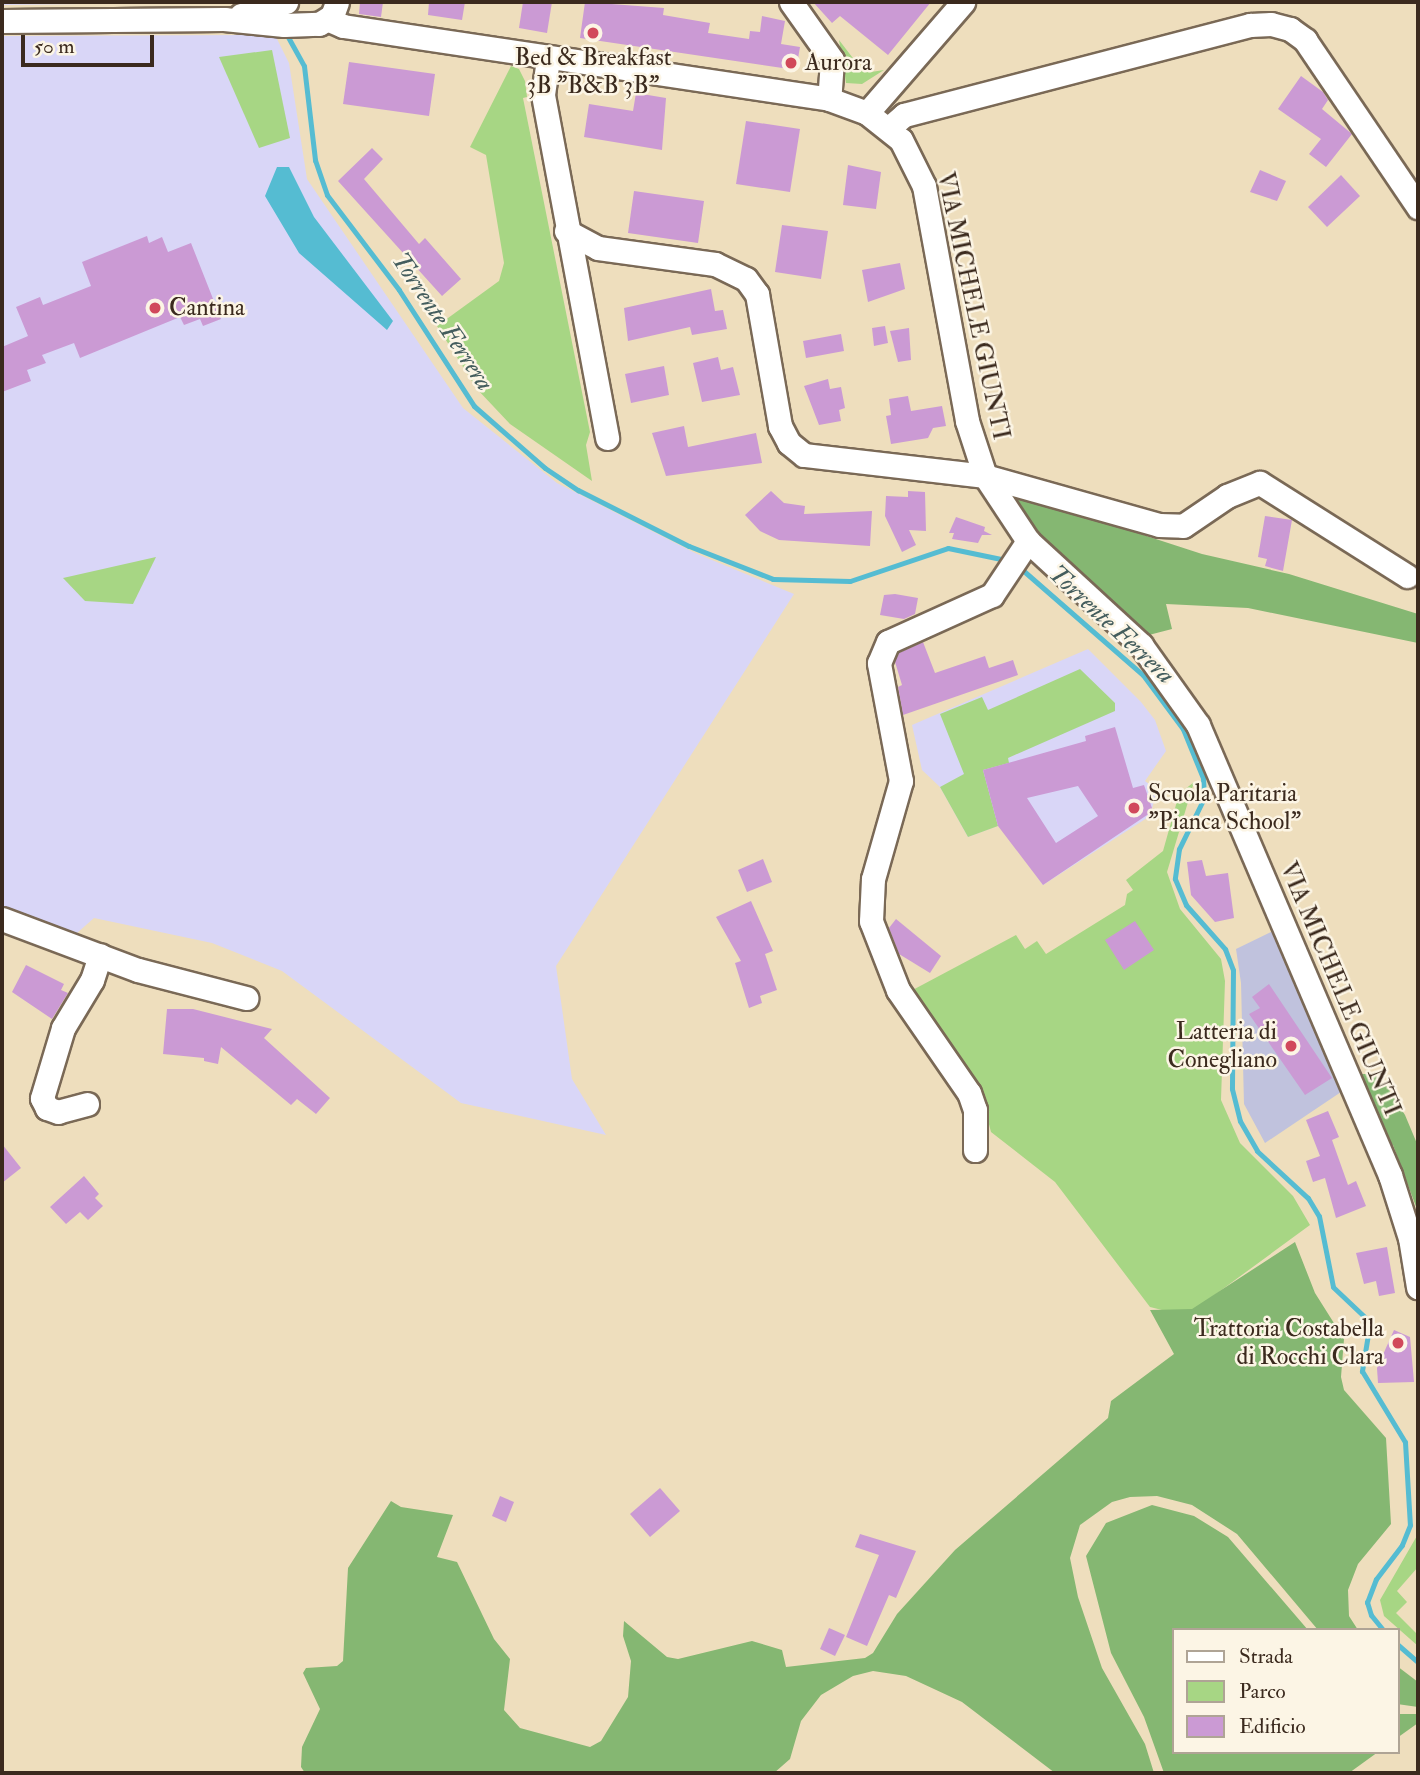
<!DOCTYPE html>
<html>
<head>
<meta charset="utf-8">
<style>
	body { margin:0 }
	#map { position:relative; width:1420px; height:1775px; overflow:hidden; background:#eedebd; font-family:"IM FELL Double Pica",serif }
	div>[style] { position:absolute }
	.built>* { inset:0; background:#d9d6f7 }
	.industrial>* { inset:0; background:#c0c2dd }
	.green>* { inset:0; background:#a7d684 }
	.forest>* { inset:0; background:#85b772 }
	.water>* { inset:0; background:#55bcd2 }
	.stream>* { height:5px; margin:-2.5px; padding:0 2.5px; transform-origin:2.5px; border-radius:2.5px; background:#55bcd2 }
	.building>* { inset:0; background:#cb9ad4 }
	.roads { filter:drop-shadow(2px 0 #7a6956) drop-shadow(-2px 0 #7a6956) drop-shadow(0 2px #7a6956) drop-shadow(0 -2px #7a6956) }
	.minor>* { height:23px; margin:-11.5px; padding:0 11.5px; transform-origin:11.5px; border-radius:11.5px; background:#fff }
	.dots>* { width:19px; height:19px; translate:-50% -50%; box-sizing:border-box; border:4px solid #fcf5e5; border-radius:50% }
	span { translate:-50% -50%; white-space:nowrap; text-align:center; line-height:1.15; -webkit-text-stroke:5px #fcf5e5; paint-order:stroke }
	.poi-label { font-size:24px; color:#3b2a1e }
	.left { translate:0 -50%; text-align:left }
	.right { translate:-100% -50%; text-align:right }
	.street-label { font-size:24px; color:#3b2a1e }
	.water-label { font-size:26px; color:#445d5d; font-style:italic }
	.frame { position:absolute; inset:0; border:4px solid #3b2a1e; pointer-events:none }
	.legend { position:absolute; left:1172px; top:1628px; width:228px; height:126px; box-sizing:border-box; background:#fcf5e5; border:2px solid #afa495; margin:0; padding:9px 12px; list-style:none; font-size:21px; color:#3b2a1e }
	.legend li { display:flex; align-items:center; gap:14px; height:35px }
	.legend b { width:35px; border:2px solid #afa495 }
	.scale { position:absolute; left:21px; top:35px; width:133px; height:32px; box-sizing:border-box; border:4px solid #3b2a1e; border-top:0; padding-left:9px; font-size:21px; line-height:24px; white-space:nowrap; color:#3b2a1e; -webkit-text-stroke:5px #fcf5e5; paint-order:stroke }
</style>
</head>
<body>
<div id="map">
	<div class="built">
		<i style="clip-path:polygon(2px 2px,241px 2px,2px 5px)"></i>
		<i style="clip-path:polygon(275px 35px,289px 63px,307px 179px,463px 408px,557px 483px,695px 553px,794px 594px,556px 966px,572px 1079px,606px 1135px,461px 1103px,282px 971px,212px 943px,94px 918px,68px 941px,2px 913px,2px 36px)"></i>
		<i style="clip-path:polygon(1088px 649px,1141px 702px,1155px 720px,1166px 751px,1145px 781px,1157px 790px,1150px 816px,1043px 885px,1000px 825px,968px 837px,940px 787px,922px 770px,912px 725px)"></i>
	</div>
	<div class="industrial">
		<i style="clip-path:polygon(1275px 930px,1344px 1090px,1265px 1143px,1244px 1104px,1241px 983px,1236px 949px)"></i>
	</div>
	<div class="green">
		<i style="clip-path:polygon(839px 40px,859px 66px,871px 72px,884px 70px,862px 84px,846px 83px)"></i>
		<i style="clip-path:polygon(272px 50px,290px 138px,259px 148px,219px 57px)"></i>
		<i style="clip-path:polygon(511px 66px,519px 69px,525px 81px,527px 97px,523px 98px,590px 432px,586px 445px,592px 481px,510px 424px,477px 389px,437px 326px,499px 281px,504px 263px,486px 155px,470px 147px)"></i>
		<i style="clip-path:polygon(156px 557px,133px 604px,85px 601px,63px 578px)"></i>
		<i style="clip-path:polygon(1080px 669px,1115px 703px,1115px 711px,1008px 758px,1009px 763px,983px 770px,998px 826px,968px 837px,940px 787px,964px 774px,940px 714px,982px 697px,988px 710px)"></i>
		<i style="clip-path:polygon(1194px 782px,1167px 872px,1180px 909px,1221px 959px,1225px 981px,1221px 1100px,1240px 1143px,1293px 1196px,1310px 1225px,1186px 1316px,1150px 1307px,1055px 1182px,991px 1132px,984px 1105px,907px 993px,1016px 935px,1025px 949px,1037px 941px,1046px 954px,1125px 905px,1127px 894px,1133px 890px,1126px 880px,1163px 851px,1179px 794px)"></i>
		<i style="clip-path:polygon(1418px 1534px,1418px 1567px,1397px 1591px,1407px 1602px,1396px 1613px,1418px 1635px,1418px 1646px,1384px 1616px,1380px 1600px)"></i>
	</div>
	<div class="forest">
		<i style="clip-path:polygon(1005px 490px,1202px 554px,1289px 574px,1418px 614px,1418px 643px,1248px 608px,1166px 604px,1172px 629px,1145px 636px,1047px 542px)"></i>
		<i style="clip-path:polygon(1358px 1074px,1379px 1074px,1405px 1115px,1418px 1146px,1418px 1212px,1393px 1145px,1388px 1144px)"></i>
		<i style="clip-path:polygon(1295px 1242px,1315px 1293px,1344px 1339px,1341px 1377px,1344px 1390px,1386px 1438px,1391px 1524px,1358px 1564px,1348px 1590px,1349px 1616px,1358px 1630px,1318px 1630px,1237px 1534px,1192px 1505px,1157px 1496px,1130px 1497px,1112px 1502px,1080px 1525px,1070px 1558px,1078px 1597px,1102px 1668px,1145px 1744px,1154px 1773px,1055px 1773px,962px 1702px,906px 1676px,873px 1671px,853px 1676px,821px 1695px,801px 1721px,790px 1759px,774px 1773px,305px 1773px,301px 1767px,302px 1747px,320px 1709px,303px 1673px,306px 1668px,337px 1666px,343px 1661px,348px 1568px,391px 1501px,401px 1507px,453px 1515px,437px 1557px,457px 1562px,494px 1639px,510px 1659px,504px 1710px,520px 1728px,590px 1747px,601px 1741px,628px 1697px,631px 1661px,623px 1636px,624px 1621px,667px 1657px,678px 1659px,752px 1641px,782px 1650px,786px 1667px,865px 1658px,873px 1653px,897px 1614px,955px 1550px,1108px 1418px,1111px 1401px,1174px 1354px,1150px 1310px,1192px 1309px)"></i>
		<i style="clip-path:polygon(1152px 1505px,1194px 1516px,1228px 1537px,1308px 1630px,1173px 1630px,1173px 1752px,1378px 1752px,1349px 1773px,1164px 1773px,1144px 1717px,1111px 1653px,1086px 1556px,1106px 1523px)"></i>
		<i style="clip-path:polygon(1397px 1666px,1418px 1682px,1418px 1707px,1397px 1704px)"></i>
		<i style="clip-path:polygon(1397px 1714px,1418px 1714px,1418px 1723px,1397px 1738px)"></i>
	</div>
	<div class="water">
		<i style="clip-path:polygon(277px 167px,289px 167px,314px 217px,393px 321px,387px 330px,299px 253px,265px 196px)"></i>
	</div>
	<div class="stream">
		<i style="left:288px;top:37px;width:33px;rotate:61deg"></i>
		<i style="left:304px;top:66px;width:95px;rotate:83.3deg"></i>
		<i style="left:315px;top:160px;width:37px;rotate:71deg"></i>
		<i style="left:327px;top:195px;width:119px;rotate:52.8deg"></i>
		<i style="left:399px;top:290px;width:138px;rotate:57.1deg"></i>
		<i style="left:474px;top:406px;width:94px;rotate:41.1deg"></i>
		<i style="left:545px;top:468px;width:40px;rotate:34deg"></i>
		<i style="left:578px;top:490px;width:124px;rotate:26.8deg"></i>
		<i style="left:689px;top:546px;width:90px;rotate:21.4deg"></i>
		<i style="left:773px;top:579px;width:77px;rotate:1.5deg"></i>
		<i style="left:850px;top:581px;width:103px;rotate:-18.6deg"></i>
		<i style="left:948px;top:548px;width:59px;rotate:11.7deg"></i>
		<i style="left:1018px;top:566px;width:166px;rotate:41.1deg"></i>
		<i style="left:1143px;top:675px;width:67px;rotate:53.5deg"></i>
		<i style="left:1183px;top:729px;width:53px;rotate:67.8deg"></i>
		<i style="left:1203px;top:778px;width:20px;rotate:87deg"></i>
		<i style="left:1204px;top:798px;width:57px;rotate:116.1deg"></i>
		<i style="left:1179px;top:849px;width:30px;rotate:98deg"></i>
		<i style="left:1175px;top:879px;width:28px;rotate:67deg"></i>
		<i style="left:1186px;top:905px;width:59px;rotate:48.4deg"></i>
		<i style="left:1225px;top:949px;width:22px;rotate:69deg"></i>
		<i style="left:1233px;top:970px;width:119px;rotate:90.5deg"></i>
		<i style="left:1232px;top:1089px;width:33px;rotate:76deg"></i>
		<i style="left:1240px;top:1121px;width:34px;rotate:60deg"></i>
		<i style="left:1257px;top:1151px;width:69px;rotate:42.7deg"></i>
		<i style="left:1308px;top:1198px;width:21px;rotate:59deg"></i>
		<i style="left:1319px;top:1216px;width:72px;rotate:78.8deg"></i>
		<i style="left:1333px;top:1287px;width:51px;rotate:43.4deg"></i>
		<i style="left:1370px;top:1322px;width:50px;rotate:99.3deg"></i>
		<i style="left:1362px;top:1371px;width:83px;rotate:58.8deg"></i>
		<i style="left:1405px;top:1442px;width:83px;rotate:86.6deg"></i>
		<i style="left:1410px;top:1525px;width:22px;rotate:112deg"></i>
		<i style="left:1402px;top:1545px;width:43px;rotate:127.4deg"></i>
		<i style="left:1376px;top:1579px;width:25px;rotate:111deg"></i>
		<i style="left:1367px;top:1602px;width:14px;rotate:73deg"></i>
		<i style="left:1371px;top:1615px;width:19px;rotate:51deg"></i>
		<i style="left:1397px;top:1644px;width:28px;rotate:41deg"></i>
	</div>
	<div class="building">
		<i style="clip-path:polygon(360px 2px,383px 2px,381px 17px,359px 14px)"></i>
		<i style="clip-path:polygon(429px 2px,465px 2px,462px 20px,428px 15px)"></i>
		<i style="clip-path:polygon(523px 2px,552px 2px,547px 33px,519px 28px)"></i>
		<i style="clip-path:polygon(585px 2px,664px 8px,663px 15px,710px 23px,708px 33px,749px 39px,750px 31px,760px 32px,762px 16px,785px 21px,781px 44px,800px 47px,796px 70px,580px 38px)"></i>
		<i style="clip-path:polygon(813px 2px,931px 2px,888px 55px,840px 16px,832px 23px)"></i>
		<i style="clip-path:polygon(349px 62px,435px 74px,429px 116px,343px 104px)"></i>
		<i style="clip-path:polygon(1301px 76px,1323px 92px,1328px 100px,1322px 109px,1352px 134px,1326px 167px,1309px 154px,1321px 139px,1278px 109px)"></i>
		<i style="clip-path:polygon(636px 93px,666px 98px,662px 150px,584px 137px,589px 104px,633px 111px)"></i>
		<i style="clip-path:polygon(746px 121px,800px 129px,790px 192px,736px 184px)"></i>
		<i style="clip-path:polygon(372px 148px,383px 159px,364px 179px,419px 244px,425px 238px,461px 279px,442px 296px,338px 181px)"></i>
		<i style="clip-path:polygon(848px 165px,881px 172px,876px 209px,843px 205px)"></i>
		<i style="clip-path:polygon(1260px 170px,1286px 181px,1277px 201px,1250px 192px)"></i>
		<i style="clip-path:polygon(1341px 175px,1360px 196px,1327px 227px,1308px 207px)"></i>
		<i style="clip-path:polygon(634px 191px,704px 201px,698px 243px,628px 233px)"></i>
		<i style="clip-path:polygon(782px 225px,828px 231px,821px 279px,775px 272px)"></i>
		<i style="clip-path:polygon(147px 236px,149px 243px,162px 237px,168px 252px,191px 243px,221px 319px,203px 326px,200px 319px,184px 325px,180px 317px,80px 358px,74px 343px,42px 355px,46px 363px,27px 370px,31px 381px,2px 392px,2px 347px,28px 336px,16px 307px,40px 297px,43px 305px,91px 286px,82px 262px)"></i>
		<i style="clip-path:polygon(900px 263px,905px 289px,868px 302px,862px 270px)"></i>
		<i style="clip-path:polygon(711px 289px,715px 311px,723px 310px,727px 329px,692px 335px,690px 327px,628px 341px,624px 308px)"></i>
		<i style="clip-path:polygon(885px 326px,888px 343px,874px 346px,872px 328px)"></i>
		<i style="clip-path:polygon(909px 328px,911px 360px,898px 362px,890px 331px)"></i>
		<i style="clip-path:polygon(841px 334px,844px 351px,806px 358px,803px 341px)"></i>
		<i style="clip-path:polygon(718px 357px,721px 370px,733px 367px,740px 395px,702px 402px,693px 363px)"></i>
		<i style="clip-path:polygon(664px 366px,669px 395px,631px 403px,625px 374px)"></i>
		<i style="clip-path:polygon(828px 379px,830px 389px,841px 387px,845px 408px,839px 410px,841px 421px,819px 425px,804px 386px)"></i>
		<i style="clip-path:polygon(908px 396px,911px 411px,942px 406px,946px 426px,933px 428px,928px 438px,891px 444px,886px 416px,891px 415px,889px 399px)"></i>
		<i style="clip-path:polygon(684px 426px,688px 447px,756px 433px,762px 463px,666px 476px,652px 433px)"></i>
		<i style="clip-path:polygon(771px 491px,784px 503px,805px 506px,804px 514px,872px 511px,870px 546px,779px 540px,760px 531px,745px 515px)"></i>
		<i style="clip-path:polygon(908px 491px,925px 492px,926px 531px,909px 530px,916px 545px,902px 552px,885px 516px,886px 496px,908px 497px)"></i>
		<i style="clip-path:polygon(1265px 516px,1292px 520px,1283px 571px,1265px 566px,1267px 559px,1258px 557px)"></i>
		<i style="clip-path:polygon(956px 517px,985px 527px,984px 531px,992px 535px,982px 535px,978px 543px,952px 539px,954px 533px,949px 533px)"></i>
		<i style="clip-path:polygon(895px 594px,918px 598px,915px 614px,904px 619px,880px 615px,884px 595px)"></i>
		<i style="clip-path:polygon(923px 642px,935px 673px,985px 656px,989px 668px,1013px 660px,1018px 675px,903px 715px,898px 687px,902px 685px,895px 662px,899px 653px)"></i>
		<i style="clip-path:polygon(evenodd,1115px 727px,1133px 788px,1144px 785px,1153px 811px,1043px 885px,998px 826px,983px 770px,1086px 741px,1085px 736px,1115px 727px,1078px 786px,1098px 816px,1056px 843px,1027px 798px,1078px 786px)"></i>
		<i style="clip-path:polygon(763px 859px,772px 882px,747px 892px,738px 870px)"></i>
		<i style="clip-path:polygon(1202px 860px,1206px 876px,1228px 873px,1234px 918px,1215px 922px,1191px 895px,1187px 862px)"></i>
		<i style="clip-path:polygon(751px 901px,773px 951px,765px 954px,777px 990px,760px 996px,762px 1003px,749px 1008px,735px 963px,741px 961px,716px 917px)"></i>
		<i style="clip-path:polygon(896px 919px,941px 956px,930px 973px,899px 954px,889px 928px)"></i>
		<i style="clip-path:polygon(1135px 921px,1154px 950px,1124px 970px,1105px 940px)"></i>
		<i style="clip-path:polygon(26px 965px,64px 984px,61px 990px,68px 993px,52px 1019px,12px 992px)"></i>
		<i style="clip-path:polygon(1269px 984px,1332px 1078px,1305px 1095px,1249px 1014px,1260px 1008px,1252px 997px)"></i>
		<i style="clip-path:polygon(167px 1009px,193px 1009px,272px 1029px,264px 1038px,330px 1098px,316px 1114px,297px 1099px,291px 1105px,221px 1047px,218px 1064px,204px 1061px,204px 1058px,163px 1054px)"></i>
		<i style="clip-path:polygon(1328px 1111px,1339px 1137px,1332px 1140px,1348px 1185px,1356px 1181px,1366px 1206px,1336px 1218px,1325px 1178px,1313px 1182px,1306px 1161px,1320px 1156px,1306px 1120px)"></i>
		<i style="clip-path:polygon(2px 1144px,21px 1168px,2px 1183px)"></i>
		<i style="clip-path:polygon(84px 1176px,99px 1194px,95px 1198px,103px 1206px,88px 1220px,80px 1212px,66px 1224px,50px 1207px)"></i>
		<i style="clip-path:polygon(1387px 1247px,1395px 1293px,1379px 1296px,1376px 1281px,1364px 1284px,1356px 1253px)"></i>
		<i style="clip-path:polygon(1394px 1330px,1410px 1337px,1414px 1382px,1378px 1383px,1377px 1368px)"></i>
		<i style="clip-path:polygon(660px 1488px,680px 1511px,650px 1537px,630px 1514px)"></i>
		<i style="clip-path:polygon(500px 1496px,514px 1502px,506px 1522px,492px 1516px)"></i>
		<i style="clip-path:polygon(860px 1534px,916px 1551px,896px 1598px,889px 1595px,867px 1646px,846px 1637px,879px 1555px,855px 1547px)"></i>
		<i style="clip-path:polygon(829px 1628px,845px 1635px,835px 1656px,820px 1649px)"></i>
	</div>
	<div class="roads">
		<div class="minor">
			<i style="left:791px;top:2px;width:71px;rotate:54.7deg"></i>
			<i style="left:832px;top:60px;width:39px;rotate:94deg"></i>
			<i style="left:241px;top:15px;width:47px;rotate:-16.1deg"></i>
			<i style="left:329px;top:20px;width:15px;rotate:23deg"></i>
			<i style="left:343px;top:26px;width:491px;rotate:8.5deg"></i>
			<i style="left:829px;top:99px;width:40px;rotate:20.2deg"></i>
			<i style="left:867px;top:113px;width:43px;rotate:38.5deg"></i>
			<i style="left:901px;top:140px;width:51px;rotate:63.4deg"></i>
			<i style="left:924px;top:186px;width:239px;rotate:79.6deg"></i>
			<i style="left:967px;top:421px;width:58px;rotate:71.9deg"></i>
			<i style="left:985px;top:476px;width:78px;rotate:56.5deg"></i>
			<i style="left:1028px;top:541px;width:154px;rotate:42.6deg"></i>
			<i style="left:1141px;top:645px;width:98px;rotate:54.5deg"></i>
			<i style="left:1198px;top:725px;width:489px;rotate:66.9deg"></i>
			<i style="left:1390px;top:1175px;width:66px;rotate:72.4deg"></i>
			<i style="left:1410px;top:1238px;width:50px;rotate:80.7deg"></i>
			<i style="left:2px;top:21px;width:222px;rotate:-0.5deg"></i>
			<i style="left:224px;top:19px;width:60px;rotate:5.7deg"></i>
			<i style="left:284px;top:25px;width:35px;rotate:-2deg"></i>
			<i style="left:319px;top:24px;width:15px;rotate:-32deg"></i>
			<i style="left:332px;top:16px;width:15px;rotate:-70deg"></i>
			<i style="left:548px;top:59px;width:36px;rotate:98deg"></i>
			<i style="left:543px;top:95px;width:349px;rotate:79.4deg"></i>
			<i style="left:867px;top:113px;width:147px;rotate:-49.1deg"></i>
			<i style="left:889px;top:128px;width:20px;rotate:-41deg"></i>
			<i style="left:904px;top:115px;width:358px;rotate:-14.6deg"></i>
			<i style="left:1250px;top:25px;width:21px;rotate:-3deg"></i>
			<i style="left:1271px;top:24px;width:20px;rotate:15deg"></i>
			<i style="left:1290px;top:29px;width:19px;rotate:36deg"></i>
			<i style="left:1305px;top:40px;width:202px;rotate:55.9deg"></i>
			<i style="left:566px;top:231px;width:36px;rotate:28deg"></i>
			<i style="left:598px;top:248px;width:118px;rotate:7.8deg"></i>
			<i style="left:715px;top:264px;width:34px;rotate:26deg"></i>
			<i style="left:746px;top:279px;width:19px;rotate:54deg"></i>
			<i style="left:757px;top:294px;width:134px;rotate:80.1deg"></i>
			<i style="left:780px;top:426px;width:19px;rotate:62deg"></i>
			<i style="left:789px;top:443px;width:19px;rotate:39deg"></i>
			<i style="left:804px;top:455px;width:182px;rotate:6.6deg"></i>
			<i style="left:985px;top:476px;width:181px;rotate:15.7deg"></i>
			<i style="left:1159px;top:525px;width:24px;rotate:2deg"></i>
			<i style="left:1183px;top:526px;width:53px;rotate:-34.3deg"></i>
			<i style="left:1227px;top:496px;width:35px;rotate:-22deg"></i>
			<i style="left:1260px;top:483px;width:174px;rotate:32.3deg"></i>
			<i style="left:2px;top:919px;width:145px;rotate:20.6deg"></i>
			<i style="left:138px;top:970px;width:112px;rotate:14.5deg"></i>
			<i style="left:87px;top:1104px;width:30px;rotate:165deg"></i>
			<i style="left:58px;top:1112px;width:12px;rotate:-160deg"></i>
			<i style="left:47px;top:1108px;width:11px;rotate:-117deg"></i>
			<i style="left:42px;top:1098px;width:73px;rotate:-73.3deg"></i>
			<i style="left:63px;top:1028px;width:56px;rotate:-58.9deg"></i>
			<i style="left:92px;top:980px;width:26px;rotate:-72deg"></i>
			<i style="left:975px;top:1150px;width:40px;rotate:-90deg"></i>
			<i style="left:975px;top:1110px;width:18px;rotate:-109deg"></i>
			<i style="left:969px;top:1093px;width:125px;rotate:-124.6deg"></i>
			<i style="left:898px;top:990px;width:74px;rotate:-111.4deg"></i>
			<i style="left:871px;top:921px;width:42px;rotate:-87.3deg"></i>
			<i style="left:873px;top:879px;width:102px;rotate:-74.1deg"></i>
			<i style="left:901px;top:781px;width:120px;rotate:-100.6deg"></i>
			<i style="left:879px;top:663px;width:23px;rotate:-67deg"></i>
			<i style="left:888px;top:642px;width:114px;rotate:-24.3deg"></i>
			<i style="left:992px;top:595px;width:65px;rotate:-56.3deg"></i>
		</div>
	</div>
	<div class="dots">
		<i style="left:593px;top:33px;background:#d1495b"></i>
		<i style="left:791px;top:63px;background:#d1495b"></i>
		<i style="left:155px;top:308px;background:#d1495b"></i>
		<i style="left:1134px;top:808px;background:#d1495b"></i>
		<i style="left:1291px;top:1046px;background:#d1495b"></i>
		<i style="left:1398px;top:1343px;background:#d1495b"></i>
	</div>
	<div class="poi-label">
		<span style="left:593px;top:72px">Bed &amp; Breakfast<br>3B "B&amp;B 3B"</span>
		<span class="left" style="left:805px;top:63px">Aurora</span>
		<span class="left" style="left:169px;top:308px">Cantina</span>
		<span class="left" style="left:1148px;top:808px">Scuola Paritaria<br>"Pianca School"</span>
		<span class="right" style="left:1277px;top:1046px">Latteria di<br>Conegliano</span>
		<span class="right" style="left:1384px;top:1343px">Trattoria Costabella<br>di Rocchi Clara</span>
	</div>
	<div class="street-label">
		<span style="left:973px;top:306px;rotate:78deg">VIA MICHELE GIUNTI</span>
		<span style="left:1340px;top:989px;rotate:67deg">VIA MICHELE GIUNTI</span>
	</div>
	<div class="water-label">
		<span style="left:442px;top:322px;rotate:56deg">Torrente Ferrera</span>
		<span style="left:1111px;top:625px;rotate:43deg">Torrente Ferrera</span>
	</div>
	<div class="frame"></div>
	<ul class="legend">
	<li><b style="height:9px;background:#fff"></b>Strada</li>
	<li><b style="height:19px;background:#a7d684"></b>Parco</li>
	<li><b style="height:19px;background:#cb9ad4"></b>Edificio</li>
	</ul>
	<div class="scale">50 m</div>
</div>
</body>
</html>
